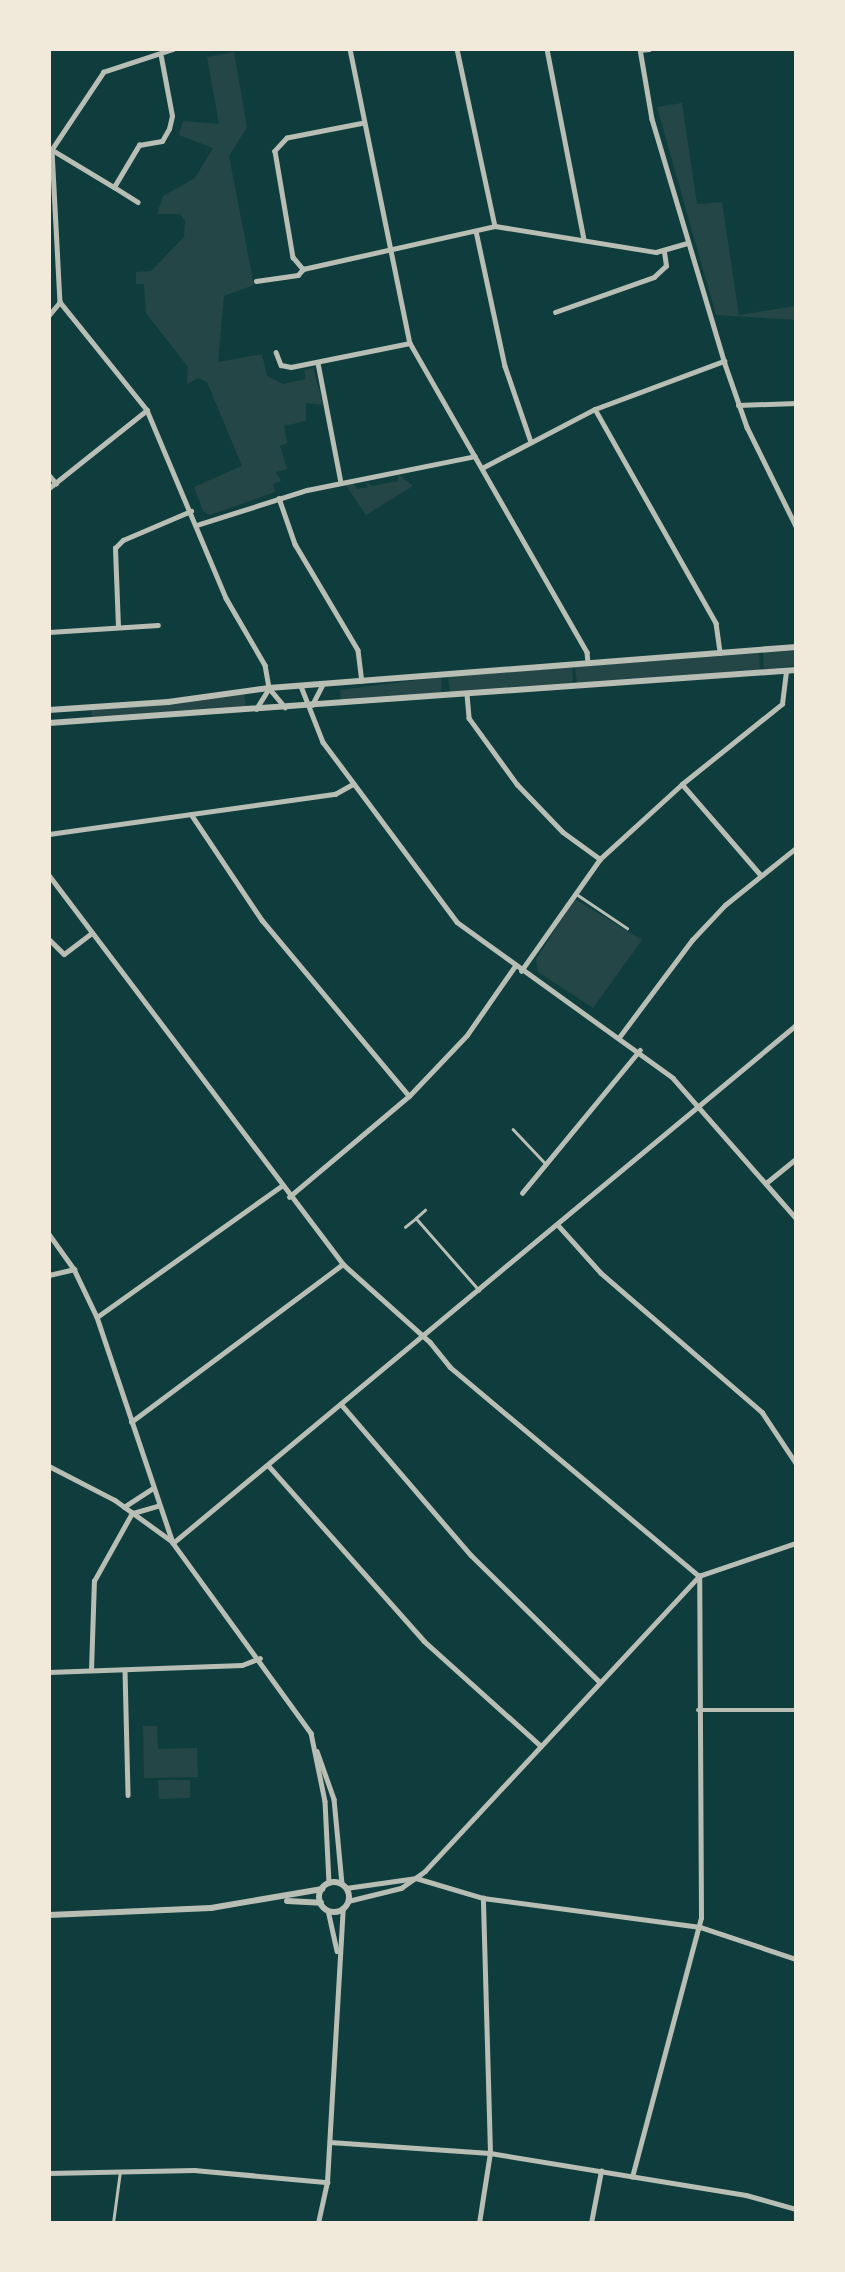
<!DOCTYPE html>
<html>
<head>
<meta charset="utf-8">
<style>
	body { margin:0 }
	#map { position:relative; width:845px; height:2272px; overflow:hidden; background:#0f3d3e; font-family:"Space Grotesk",sans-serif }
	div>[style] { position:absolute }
	.green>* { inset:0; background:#244646 }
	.service>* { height:2.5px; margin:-1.25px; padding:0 1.25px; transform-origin:1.25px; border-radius:1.25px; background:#b8beb3 }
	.minor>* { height:4.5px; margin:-2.25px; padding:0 2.25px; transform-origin:2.25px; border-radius:2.25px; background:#b8beb3 }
	.tertiary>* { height:6px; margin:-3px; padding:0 3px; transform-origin:3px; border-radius:3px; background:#b8beb3 }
	.tertiary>.ring { margin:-3px; padding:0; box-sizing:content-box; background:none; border:6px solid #b8beb3; border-radius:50% }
	span { translate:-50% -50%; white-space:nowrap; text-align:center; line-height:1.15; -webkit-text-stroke:7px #f1e9da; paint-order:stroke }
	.frame { position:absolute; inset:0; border:51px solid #f1e9da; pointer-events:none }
</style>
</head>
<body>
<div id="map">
	<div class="green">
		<i style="clip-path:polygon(234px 52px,247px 127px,229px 156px,254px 285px,224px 296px,218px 362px,262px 354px,267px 376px,283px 384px,306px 379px,304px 370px,313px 368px,323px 405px,306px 403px,306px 421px,284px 426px,287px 443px,280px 446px,287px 469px,276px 472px,281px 481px,273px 484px,275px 492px,210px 515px,203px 511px,194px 487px,242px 466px,207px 382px,198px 378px,187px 384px,188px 367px,146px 313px,144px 284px,136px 284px,136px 272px,151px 271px,184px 237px,185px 221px,180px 214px,157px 214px,163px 196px,195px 178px,213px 148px,179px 135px,183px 121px,219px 124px,207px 57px)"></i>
		<i style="clip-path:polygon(682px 103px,697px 204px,722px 202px,739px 315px,796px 306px,796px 320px,716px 315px,657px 107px)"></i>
		<i style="clip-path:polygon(398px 474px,413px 486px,366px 515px,345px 484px,353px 483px,357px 489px,368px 487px,365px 481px,372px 486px,398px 481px)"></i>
		<i style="clip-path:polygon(796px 650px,796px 665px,764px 671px,763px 653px)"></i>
		<i style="clip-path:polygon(759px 653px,760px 671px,577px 684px,575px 667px)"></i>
		<i style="clip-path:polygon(572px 667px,573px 684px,450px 693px,448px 676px)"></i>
		<i style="clip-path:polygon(441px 677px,442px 694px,341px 700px,340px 690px)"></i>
		<i style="clip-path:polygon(244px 693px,246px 707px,92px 718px,91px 710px)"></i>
		<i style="clip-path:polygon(575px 899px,642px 940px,593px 1008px,538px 972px,536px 959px)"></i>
		<i style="clip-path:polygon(143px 1726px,157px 1726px,158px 1749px,197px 1748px,198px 1777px,144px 1778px)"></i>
		<i style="clip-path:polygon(190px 1780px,190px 1798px,159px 1799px,158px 1780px)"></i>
	</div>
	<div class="service">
		<i style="left:575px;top:893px;width:63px;rotate:33.9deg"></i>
		<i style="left:513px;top:1129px;width:47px;rotate:46.7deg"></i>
		<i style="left:416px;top:1218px;width:12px;rotate:-42deg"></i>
		<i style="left:405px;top:1227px;width:14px;rotate:-39deg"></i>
		<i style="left:416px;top:1218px;width:96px;rotate:48.8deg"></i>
		<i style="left:113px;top:2223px;width:52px;rotate:-82.3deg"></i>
	</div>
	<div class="minor">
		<i style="left:174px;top:49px;width:74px;rotate:161.8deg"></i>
		<i style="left:104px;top:72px;width:94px;rotate:123.7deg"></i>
		<i style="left:52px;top:150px;width:152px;rotate:87deg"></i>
		<i style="left:60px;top:302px;width:139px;rotate:51.1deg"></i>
		<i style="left:147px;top:410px;width:204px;rotate:67.2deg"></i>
		<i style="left:226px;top:598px;width:78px;rotate:59.8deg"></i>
		<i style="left:265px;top:665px;width:23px;rotate:80deg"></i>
		<i style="left:269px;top:688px;width:25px;rotate:50deg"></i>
		<i style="left:191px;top:49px;width:35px"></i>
		<i style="left:350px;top:49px;width:300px;rotate:78.5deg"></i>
		<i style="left:410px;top:343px;width:356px;rotate:60.2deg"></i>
		<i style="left:587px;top:652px;width:11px;rotate:85deg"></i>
		<i style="left:457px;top:49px;width:181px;rotate:77.9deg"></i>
		<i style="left:547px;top:49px;width:194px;rotate:79deg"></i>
		<i style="left:640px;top:49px;width:71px;rotate:80.3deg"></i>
		<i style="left:652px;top:119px;width:252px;rotate:73.4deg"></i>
		<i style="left:724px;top:361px;width:70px;rotate:70.8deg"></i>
		<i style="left:747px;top:427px;width:110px;rotate:63.7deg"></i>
		<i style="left:640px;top:50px;width:9px;rotate:-6deg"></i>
		<i style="left:364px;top:123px;width:78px;rotate:169deg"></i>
		<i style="left:287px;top:138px;width:18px;rotate:133deg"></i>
		<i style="left:275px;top:151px;width:108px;rotate:80.4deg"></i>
		<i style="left:293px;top:257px;width:16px;rotate:50deg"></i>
		<i style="left:303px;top:269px;width:197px;rotate:-12.6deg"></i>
		<i style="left:495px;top:226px;width:163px;rotate:9.2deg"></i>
		<i style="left:656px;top:252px;width:33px;rotate:-16deg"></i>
		<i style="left:49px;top:148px;width:76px;rotate:31deg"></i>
		<i style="left:114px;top:187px;width:49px;rotate:-59.2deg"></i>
		<i style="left:139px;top:145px;width:23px;rotate:-10deg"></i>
		<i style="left:162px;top:141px;width:14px;rotate:-60deg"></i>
		<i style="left:169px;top:129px;width:13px;rotate:-77deg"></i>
		<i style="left:172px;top:116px;width:60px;rotate:-100.6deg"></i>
		<i style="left:114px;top:187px;width:28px;rotate:32deg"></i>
		<i style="left:476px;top:231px;width:138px;rotate:77.9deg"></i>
		<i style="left:505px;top:366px;width:80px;rotate:71.1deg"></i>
		<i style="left:256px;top:281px;width:42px;rotate:-8.1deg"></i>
		<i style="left:298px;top:275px;width:8px;rotate:-50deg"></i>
		<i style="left:555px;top:312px;width:105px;rotate:-19.5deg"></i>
		<i style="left:654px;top:277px;width:16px;rotate:-43deg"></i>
		<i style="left:666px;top:266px;width:15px;rotate:-98deg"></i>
		<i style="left:49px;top:315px;width:17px;rotate:-50deg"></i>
		<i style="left:276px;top:352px;width:14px;rotate:69deg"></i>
		<i style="left:281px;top:365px;width:10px;rotate:11deg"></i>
		<i style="left:291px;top:367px;width:121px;rotate:-11.4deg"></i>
		<i style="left:318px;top:363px;width:121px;rotate:79.1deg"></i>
		<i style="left:738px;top:405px;width:58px;rotate:-2deg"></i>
		<i style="left:595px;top:409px;width:246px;rotate:60.5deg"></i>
		<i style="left:716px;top:623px;width:30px;rotate:82deg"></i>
		<i style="left:482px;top:468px;width:127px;rotate:-27.6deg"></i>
		<i style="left:595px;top:409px;width:138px;rotate:-20.4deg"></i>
		<i style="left:49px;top:475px;width:11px;rotate:49deg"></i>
		<i style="left:49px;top:488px;width:125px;rotate:-38.5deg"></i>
		<i style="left:279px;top:498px;width:49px;rotate:70.8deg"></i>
		<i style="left:295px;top:544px;width:123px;rotate:59.3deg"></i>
		<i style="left:358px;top:650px;width:31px;rotate:83deg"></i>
		<i style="left:197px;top:525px;width:115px;rotate:-17.7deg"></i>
		<i style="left:307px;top:490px;width:171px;rotate:-11.4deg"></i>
		<i style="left:118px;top:627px;width:79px;rotate:-92.2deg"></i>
		<i style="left:115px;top:548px;width:11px;rotate:-45deg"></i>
		<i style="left:123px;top:540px;width:74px;rotate:-23.1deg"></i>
		<i style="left:49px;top:632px;width:109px;rotate:-3.7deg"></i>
		<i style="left:301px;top:686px;width:60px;rotate:68.6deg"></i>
		<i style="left:323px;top:742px;width:224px;rotate:53.3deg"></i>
		<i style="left:457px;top:922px;width:266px;rotate:35.8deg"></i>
		<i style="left:673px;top:1078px;width:186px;rotate:48.7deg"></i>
		<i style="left:467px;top:694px;width:24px;rotate:85deg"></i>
		<i style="left:469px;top:718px;width:82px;rotate:54deg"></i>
		<i style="left:517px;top:784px;width:66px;rotate:46.2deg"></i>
		<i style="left:563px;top:832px;width:46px;rotate:36.1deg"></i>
		<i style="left:312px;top:705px;width:22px;rotate:-63deg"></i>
		<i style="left:256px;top:709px;width:25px;rotate:-58deg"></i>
		<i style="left:682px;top:784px;width:119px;rotate:49.1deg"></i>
		<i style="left:191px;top:814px;width:128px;rotate:56.2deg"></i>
		<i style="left:262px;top:920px;width:229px;rotate:50.1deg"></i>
		<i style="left:49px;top:834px;width:289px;rotate:-8deg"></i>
		<i style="left:335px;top:794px;width:21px;rotate:-29deg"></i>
		<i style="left:49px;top:875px;width:488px;rotate:52.9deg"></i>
		<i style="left:343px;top:1264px;width:117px;rotate:41.9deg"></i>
		<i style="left:430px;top:1342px;width:32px;rotate:51deg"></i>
		<i style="left:450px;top:1367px;width:325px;rotate:40deg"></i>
		<i style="left:49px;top:939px;width:21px;rotate:45deg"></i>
		<i style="left:64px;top:954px;width:35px;rotate:-37deg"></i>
		<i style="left:521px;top:971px;width:137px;rotate:-54.8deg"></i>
		<i style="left:600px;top:859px;width:111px;rotate:-42.4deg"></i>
		<i style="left:682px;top:784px;width:128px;rotate:-38.7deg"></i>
		<i style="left:782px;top:704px;width:33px;rotate:-83deg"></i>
		<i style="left:620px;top:1036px;width:120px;rotate:-53.1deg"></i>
		<i style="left:692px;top:940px;width:48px;rotate:-46.7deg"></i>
		<i style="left:725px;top:905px;width:91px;rotate:-38.8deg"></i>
		<i style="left:766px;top:1183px;width:38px;rotate:-39deg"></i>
		<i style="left:522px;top:1193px;width:185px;rotate:-50.5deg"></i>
		<i style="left:289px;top:1197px;width:157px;rotate:-40.1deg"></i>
		<i style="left:409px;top:1096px;width:84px;rotate:-46.4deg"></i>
		<i style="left:467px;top:1035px;width:84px;rotate:-55.2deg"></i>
		<i style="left:558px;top:1225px;width:64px;rotate:48.1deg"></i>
		<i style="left:601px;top:1273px;width:213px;rotate:40.8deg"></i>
		<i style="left:762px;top:1412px;width:61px;rotate:56.3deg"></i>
		<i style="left:49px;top:1234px;width:43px;rotate:54.5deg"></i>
		<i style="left:74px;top:1269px;width:53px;rotate:64.4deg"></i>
		<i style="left:97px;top:1317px;width:238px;rotate:71.4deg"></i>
		<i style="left:173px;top:1543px;width:235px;rotate:54deg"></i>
		<i style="left:311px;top:1733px;width:69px;rotate:78.4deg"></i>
		<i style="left:325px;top:1801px;width:82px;rotate:87.2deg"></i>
		<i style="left:49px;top:1275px;width:26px;rotate:-13deg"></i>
		<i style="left:97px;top:1317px;width:226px;rotate:-35.4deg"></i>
		<i style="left:341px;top:1404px;width:199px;rotate:49.3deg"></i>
		<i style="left:471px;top:1555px;width:181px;rotate:44.6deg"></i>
		<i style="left:131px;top:1422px;width:264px;rotate:-36.7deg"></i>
		<i style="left:268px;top:1465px;width:235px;rotate:48.4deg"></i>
		<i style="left:424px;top:1641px;width:157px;rotate:41.9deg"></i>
		<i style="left:49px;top:1466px;width:74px;rotate:27.3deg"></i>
		<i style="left:115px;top:1500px;width:72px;rotate:35.9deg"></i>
		<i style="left:124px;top:1507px;width:33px;rotate:-33deg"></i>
		<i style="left:133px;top:1513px;width:26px;rotate:-16deg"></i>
		<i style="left:173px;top:1543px;width:810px;rotate:-39.74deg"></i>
		<i style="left:91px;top:1670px;width:89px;rotate:-88.1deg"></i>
		<i style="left:94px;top:1581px;width:78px;rotate:-60.8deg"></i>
		<i style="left:125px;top:1670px;width:125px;rotate:88.6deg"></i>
		<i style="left:49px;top:1672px;width:193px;rotate:-2.1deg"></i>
		<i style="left:242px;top:1665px;width:19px;rotate:-21deg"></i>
		<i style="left:698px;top:1710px;width:98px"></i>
		<i style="left:317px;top:1751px;width:51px;rotate:70.5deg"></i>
		<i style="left:334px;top:1799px;width:85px;rotate:84.6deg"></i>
		<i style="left:346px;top:1888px;width:71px;rotate:-8.1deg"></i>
		<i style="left:416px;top:1878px;width:70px;rotate:16.6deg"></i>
		<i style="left:483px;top:1898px;width:219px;rotate:7.6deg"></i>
		<i style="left:700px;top:1927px;width:101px;rotate:18.4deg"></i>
		<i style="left:348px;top:1901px;width:55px;rotate:-13.8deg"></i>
		<i style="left:401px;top:1888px;width:29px;rotate:-35deg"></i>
		<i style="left:425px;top:1871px;width:403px;rotate:-47.1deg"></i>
		<i style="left:699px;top:1576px;width:102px;rotate:-18.8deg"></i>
		<i style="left:328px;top:1910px;width:42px;rotate:77.6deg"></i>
		<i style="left:330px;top:2142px;width:160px;rotate:3.9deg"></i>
		<i style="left:490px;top:2153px;width:259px;rotate:9.3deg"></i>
		<i style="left:746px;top:2195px;width:52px;rotate:15.6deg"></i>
		<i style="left:49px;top:2173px;width:145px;rotate:-1.2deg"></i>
		<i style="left:194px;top:2170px;width:134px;rotate:5.2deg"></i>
		<i style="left:632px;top:2177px;width:268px;rotate:-75.1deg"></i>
		<i style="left:701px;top:1918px;width:342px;rotate:-90.3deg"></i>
		<i style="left:318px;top:2223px;width:42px;rotate:-77.6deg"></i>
		<i style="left:327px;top:2182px;width:274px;rotate:-86.7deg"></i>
		<i style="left:479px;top:2223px;width:71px;rotate:-81.1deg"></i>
		<i style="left:490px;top:2153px;width:255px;rotate:-91.6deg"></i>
		<i style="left:591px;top:2223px;width:53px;rotate:-79.1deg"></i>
	</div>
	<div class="tertiary">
		<i style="left:49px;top:710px;width:119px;rotate:-3.8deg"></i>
		<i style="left:168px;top:702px;width:102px;rotate:-7.9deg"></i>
		<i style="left:269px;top:688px;width:529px;rotate:-4.45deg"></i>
		<i style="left:49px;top:723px;width:749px;rotate:-4.06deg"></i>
		<i class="ring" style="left:319px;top:1882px;width:24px;height:24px"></i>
		<i style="left:287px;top:1901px;width:34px;rotate:3deg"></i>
		<i style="left:49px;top:1915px;width:162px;rotate:-2.5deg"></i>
		<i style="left:211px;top:1908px;width:113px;rotate:-9.7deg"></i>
	</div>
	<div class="frame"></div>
</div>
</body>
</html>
